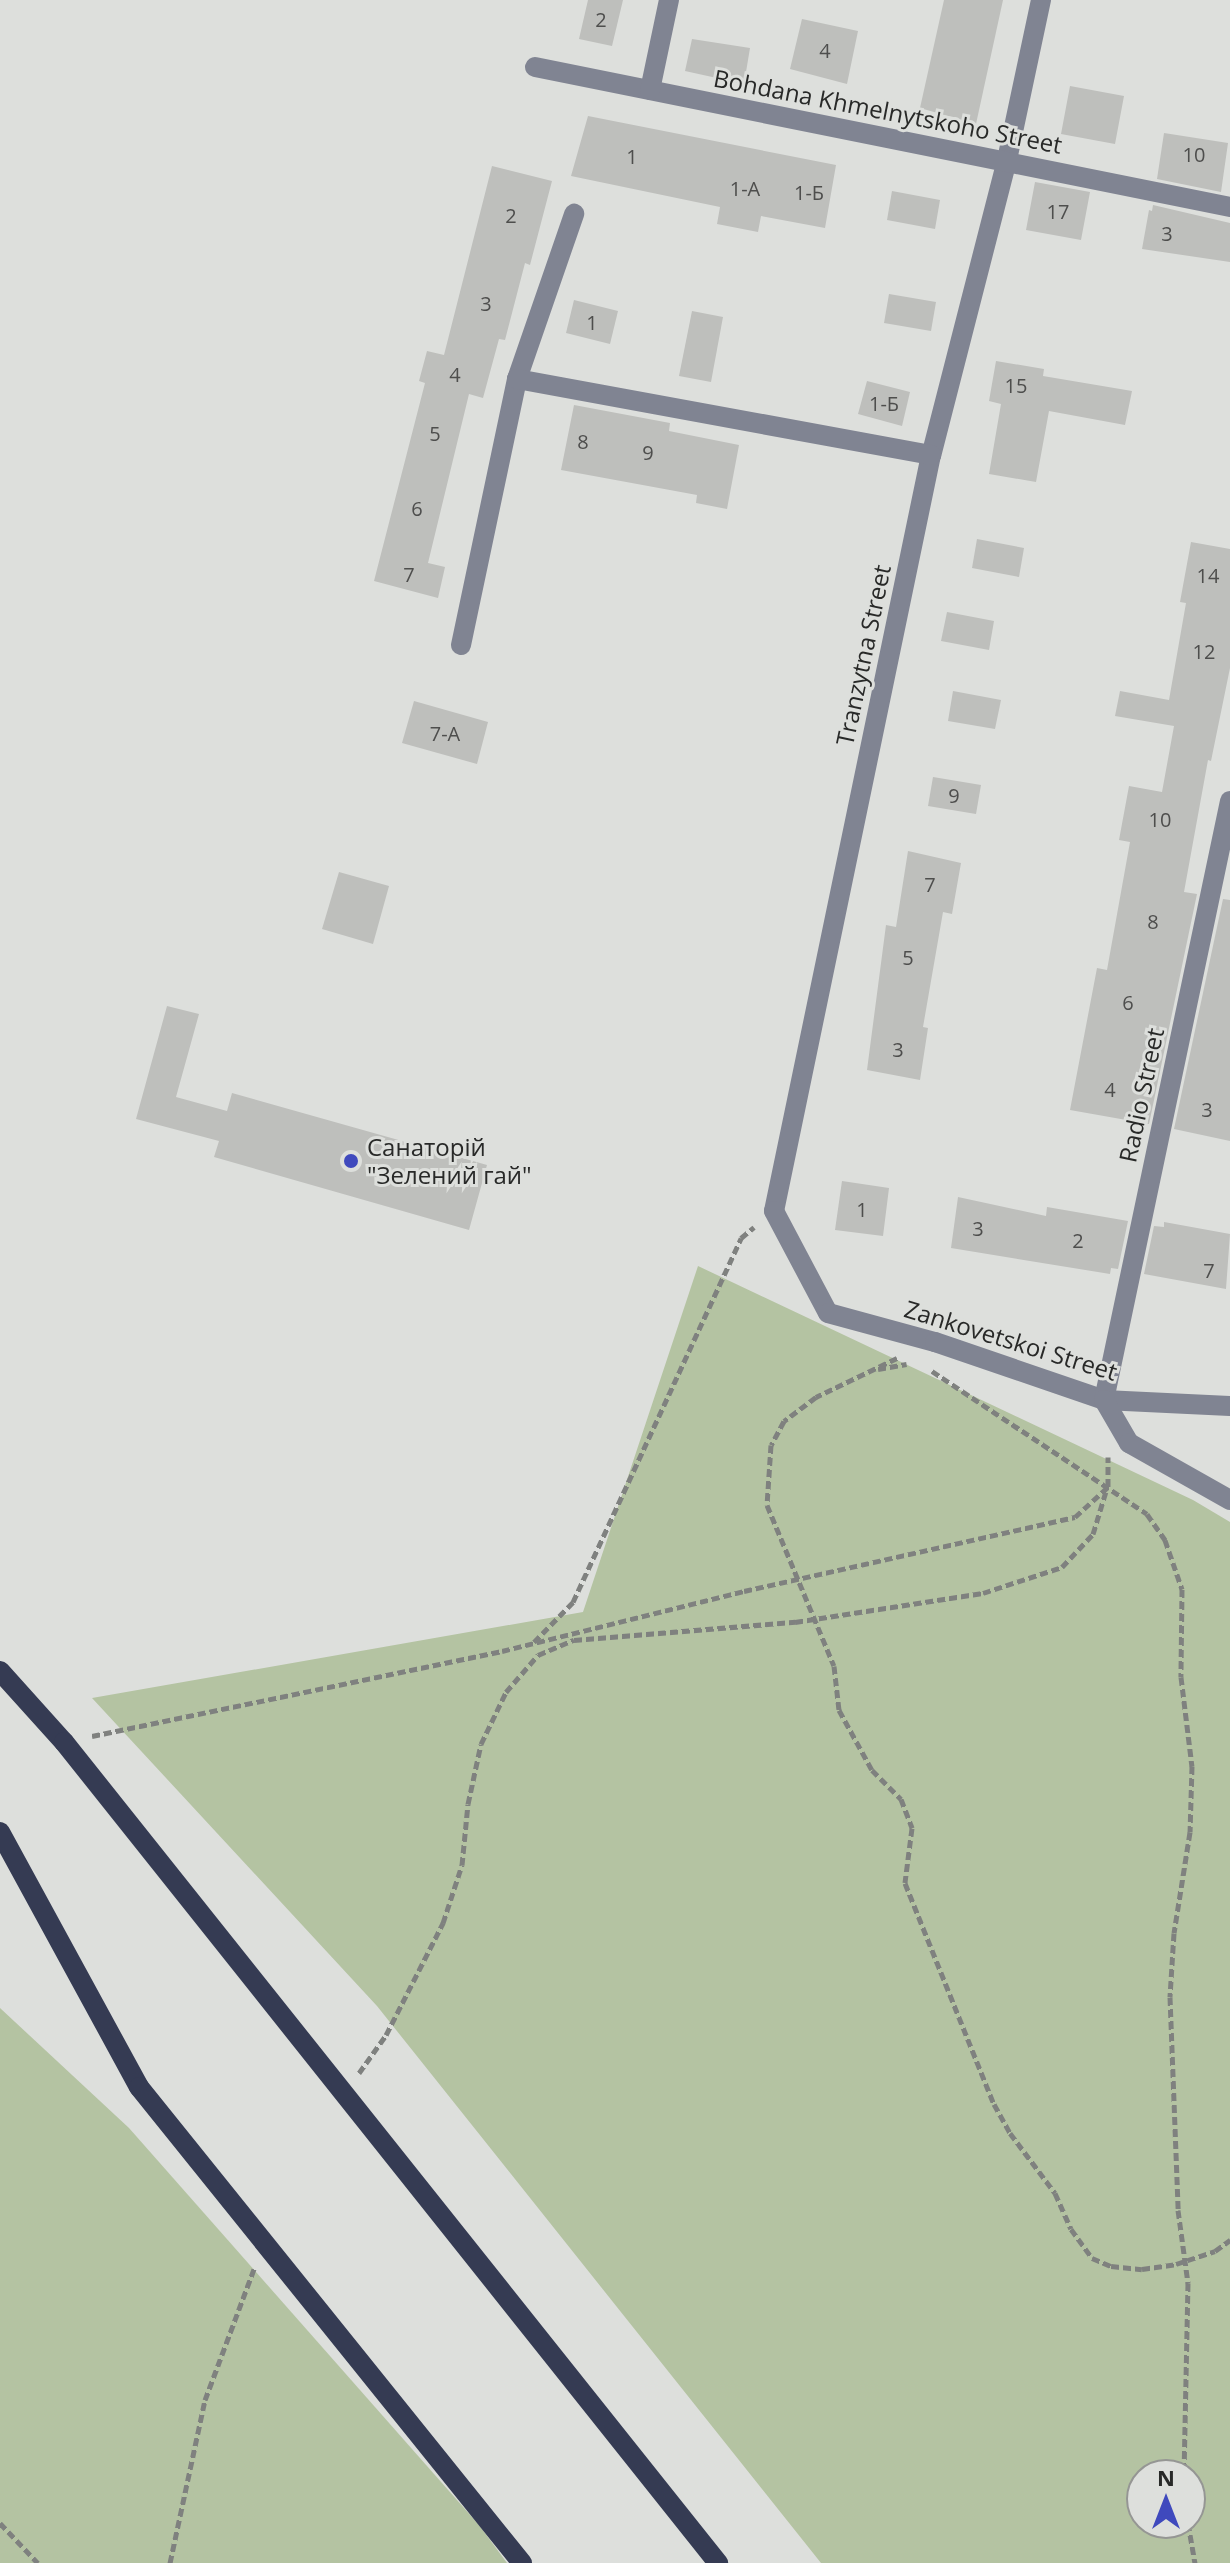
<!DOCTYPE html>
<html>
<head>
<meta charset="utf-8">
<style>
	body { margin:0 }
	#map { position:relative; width:1230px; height:2563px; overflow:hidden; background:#dddfdc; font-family:"Open Sans",sans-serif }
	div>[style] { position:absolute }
	.green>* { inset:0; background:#b4c3a2 }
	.building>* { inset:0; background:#bebfbc }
	.path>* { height:5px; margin-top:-2.5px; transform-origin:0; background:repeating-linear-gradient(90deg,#7f817f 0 8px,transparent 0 12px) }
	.minor>* { height:20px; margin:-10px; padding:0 10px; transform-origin:10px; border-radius:10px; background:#808492 }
	.major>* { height:20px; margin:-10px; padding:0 10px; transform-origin:10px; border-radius:10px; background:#353b53 }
	.dots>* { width:22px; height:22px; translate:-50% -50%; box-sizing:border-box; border:4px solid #dddfdc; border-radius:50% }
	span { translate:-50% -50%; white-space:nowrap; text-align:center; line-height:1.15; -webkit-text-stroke:6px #dddfdc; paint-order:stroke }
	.number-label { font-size:20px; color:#4e4e4d }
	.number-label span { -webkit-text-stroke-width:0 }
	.street-label { font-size:24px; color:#282928 }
	.poi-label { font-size:24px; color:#282928 }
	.left { translate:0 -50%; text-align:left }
	.north { position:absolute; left:1126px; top:2459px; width:80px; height:80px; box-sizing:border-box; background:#dddfdc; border:2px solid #959694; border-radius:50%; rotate:0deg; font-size:22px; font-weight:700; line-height:32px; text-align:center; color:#282928 }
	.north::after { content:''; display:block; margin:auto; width:28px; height:36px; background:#3f49bd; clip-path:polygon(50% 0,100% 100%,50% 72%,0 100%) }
</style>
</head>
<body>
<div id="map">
	<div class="green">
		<i style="clip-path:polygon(evenodd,698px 1266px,1193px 1500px,1230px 1522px,1230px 2563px,821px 2563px,377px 2006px,92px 1698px,583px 1612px,698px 1266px,1190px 2475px,1190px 2523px,1142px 2523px,1142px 2475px,1190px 2475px)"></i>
		<i style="clip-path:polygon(0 2008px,129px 2128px,479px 2525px,507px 2563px,0 2563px)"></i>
	</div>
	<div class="building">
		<i style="clip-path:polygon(588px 0,623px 0,612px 46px,579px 39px)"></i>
		<i style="clip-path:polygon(944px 0,1003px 0,976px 124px,920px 108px)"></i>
		<i style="clip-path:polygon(802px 19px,858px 31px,847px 84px,790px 69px)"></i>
		<i style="clip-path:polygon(692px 39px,750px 48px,744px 84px,685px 71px)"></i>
		<i style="clip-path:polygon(1070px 86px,1124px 96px,1115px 144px,1061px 134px)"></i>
		<i style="clip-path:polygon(588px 116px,836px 165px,825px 228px,761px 216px,758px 232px,717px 224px,720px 207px,571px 176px)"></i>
		<i style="clip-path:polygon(1164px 133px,1228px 143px,1221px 192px,1157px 179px)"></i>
		<i style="clip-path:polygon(492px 166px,552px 181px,530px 265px,525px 263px,505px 340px,499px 339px,483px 398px,469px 394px,428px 563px,445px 567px,438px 598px,374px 581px,425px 383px,419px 381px,427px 351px,444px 355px)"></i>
		<i style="clip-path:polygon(1035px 182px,1090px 192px,1081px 240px,1026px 230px)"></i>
		<i style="clip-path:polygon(892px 191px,940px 200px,935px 229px,887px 220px)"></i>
		<i style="clip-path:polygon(1153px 205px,1230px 223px,1230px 262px,1142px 249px,1149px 210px,1152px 211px)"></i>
		<i style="clip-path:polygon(889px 294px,936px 302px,931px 331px,884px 323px)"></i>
		<i style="clip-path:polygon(574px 300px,618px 311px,610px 344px,566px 333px)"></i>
		<i style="clip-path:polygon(692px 311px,723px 317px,711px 382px,679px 376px)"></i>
		<i style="clip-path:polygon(996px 361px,1044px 369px,1043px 376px,1132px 391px,1125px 425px,1049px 411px,1036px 482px,989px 474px,1001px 404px,989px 401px)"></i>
		<i style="clip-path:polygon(867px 381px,910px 392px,902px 426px,858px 414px)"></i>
		<i style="clip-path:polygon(574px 405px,670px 423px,669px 431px,739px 445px,727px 509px,696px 503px,697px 495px,561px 470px)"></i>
		<i style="clip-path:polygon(977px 539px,1024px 548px,1019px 577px,972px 568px)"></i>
		<i style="clip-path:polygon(1191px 542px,1230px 549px,1230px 668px,1211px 761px,1208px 760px,1184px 892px,1197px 894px,1149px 1124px,1070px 1110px,1097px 968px,1107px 970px,1130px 842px,1119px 840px,1129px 786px,1162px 792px,1174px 726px,1115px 716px,1120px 691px,1169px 700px,1186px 603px,1180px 602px)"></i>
		<i style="clip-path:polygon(947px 612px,994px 621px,989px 650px,941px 641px)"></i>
		<i style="clip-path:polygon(953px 691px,1001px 700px,995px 729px,948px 721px)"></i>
		<i style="clip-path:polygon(414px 701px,488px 722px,477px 764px,402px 743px)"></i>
		<i style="clip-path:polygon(933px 777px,981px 785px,976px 814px,928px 806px)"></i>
		<i style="clip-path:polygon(908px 851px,961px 863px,952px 914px,943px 912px,923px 1027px,928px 1028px,920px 1080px,867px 1070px,886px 925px,896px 927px)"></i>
		<i style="clip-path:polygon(339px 872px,389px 886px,373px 944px,322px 929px)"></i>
		<i style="clip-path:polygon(1223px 899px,1230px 900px,1230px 1141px,1174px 1129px)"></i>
		<i style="clip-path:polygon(167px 1006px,199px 1014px,176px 1097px,227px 1111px,232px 1093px,487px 1165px,469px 1230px,214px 1157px,219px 1141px,136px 1119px)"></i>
		<i style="clip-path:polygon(842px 1181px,889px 1188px,883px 1236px,835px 1230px)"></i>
		<i style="clip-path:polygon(958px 1197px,1046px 1216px,1047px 1207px,1128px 1221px,1118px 1269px,1111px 1268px,1110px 1274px,951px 1248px)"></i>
		<i style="clip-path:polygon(1164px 1222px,1230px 1234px,1226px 1289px,1144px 1274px,1154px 1226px,1164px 1227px)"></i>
	</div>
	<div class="path">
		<i style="left:897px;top:1358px;width:90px;rotate:154.3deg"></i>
		<i style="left:816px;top:1397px;width:40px;rotate:143deg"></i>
		<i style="left:784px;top:1421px;width:27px;rotate:118deg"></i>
		<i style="left:771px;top:1445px;width:60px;rotate:93.8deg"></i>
		<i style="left:767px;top:1505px;width:174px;rotate:67.4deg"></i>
		<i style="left:834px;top:1666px;width:44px;rotate:83.5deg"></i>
		<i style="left:839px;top:1710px;width:68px;rotate:61.2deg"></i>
		<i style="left:872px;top:1770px;width:41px;rotate:45deg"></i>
		<i style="left:901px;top:1799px;width:31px;rotate:69deg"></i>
		<i style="left:912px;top:1828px;width:55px;rotate:97.3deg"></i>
		<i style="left:905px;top:1883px;width:238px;rotate:68.1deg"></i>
		<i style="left:994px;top:2104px;width:33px;rotate:61deg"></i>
		<i style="left:1010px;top:2133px;width:75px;rotate:53.1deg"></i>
		<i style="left:1055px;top:2193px;width:39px;rotate:66deg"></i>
		<i style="left:1071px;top:2229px;width:36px;rotate:54deg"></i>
		<i style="left:1092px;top:2258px;width:21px;rotate:23deg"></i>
		<i style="left:1111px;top:2266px;width:31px;rotate:6deg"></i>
		<i style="left:1142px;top:2269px;width:34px;rotate:-8deg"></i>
		<i style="left:1176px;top:2264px;width:41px;rotate:-18.4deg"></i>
		<i style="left:1215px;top:2251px;width:19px;rotate:-36deg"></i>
		<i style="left:878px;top:1369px;width:29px;rotate:-10deg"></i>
		<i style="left:932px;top:1371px;width:258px;rotate:33.6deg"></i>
		<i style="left:1147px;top:1514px;width:32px;rotate:55deg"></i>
		<i style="left:1165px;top:1540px;width:52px;rotate:70.9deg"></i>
		<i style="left:1182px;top:1589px;width:88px;rotate:90.7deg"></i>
		<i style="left:1181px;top:1677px;width:90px;rotate:83deg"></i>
		<i style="left:1192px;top:1766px;width:66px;rotate:91.7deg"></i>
		<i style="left:1190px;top:1832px;width:102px;rotate:99deg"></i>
		<i style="left:1174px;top:1933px;width:64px;rotate:93.6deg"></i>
		<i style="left:1170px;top:1997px;width:213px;rotate:87.8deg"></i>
		<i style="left:1178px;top:2210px;width:74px;rotate:82.2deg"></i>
		<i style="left:1188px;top:2283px;width:192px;rotate:91.2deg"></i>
		<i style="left:534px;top:1642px;width:56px;rotate:-45.7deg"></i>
		<i style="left:573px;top:1602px;width:401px;rotate:-65.2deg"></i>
		<i style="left:741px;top:1238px;width:17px;rotate:-40deg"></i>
		<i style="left:92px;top:1736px;width:419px;rotate:-11.7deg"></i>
		<i style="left:502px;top:1651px;width:249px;rotate:-13.9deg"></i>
		<i style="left:744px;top:1591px;width:339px;rotate:-12.6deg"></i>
		<i style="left:1075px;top:1517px;width:45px;rotate:-42.3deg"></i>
		<i style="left:1108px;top:1487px;width:30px;rotate:-90deg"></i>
		<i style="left:359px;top:2073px;width:47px;rotate:-54.6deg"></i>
		<i style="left:386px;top:2035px;width:126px;rotate:-63deg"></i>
		<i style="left:443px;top:1923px;width:61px;rotate:-71.9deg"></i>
		<i style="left:462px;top:1865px;width:61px;rotate:-84.4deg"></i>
		<i style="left:468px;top:1804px;width:61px;rotate:-77.8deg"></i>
		<i style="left:481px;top:1744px;width:58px;rotate:-64.3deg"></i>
		<i style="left:506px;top:1692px;width:49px;rotate:-49.1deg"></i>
		<i style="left:538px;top:1655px;width:39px;rotate:-23deg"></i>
		<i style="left:574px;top:1640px;width:222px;rotate:-4.7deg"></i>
		<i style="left:795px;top:1622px;width:190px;rotate:-8.8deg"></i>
		<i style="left:983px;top:1593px;width:83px;rotate:-18.2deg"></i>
		<i style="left:1062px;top:1567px;width:45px;rotate:-46.8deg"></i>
		<i style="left:1093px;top:1534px;width:48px;rotate:-73.1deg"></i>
		<i style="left:0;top:2523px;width:55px;rotate:46.5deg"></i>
		<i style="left:1188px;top:2523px;width:41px;rotate:80.1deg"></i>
		<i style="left:170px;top:2563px;width:167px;rotate:-77.9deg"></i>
		<i style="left:205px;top:2400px;width:140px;rotate:-69.5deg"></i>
	</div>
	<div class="minor">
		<i style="left:1041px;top:0;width:164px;rotate:102deg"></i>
		<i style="left:1007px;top:160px;width:305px;rotate:104.4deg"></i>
		<i style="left:931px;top:455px;width:772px;rotate:101.73deg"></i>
		<i style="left:774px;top:1211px;width:115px;rotate:62.1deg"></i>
		<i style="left:828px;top:1313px;width:111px;rotate:15.2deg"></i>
		<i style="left:935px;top:1342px;width:179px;rotate:18.9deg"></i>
		<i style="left:1104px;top:1400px;width:126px;rotate:2.7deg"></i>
		<i style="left:535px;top:67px;width:709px;rotate:11.39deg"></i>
		<i style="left:650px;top:90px;width:92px;rotate:-78.1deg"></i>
		<i style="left:517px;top:379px;width:175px;rotate:-70.9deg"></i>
		<i style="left:461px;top:645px;width:272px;rotate:-78.1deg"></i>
		<i style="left:517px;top:379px;width:421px;rotate:10.4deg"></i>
		<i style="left:1230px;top:801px;width:612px;rotate:101.88deg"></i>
		<i style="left:1104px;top:1400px;width:50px;rotate:59.8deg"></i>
		<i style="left:1129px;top:1443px;width:116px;rotate:29.4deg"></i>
	</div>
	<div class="major">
		<i style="left:0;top:1671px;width:96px;rotate:48deg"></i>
		<i style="left:64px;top:1742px;width:1050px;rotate:51.46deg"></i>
		<i style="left:0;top:1832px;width:290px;rotate:61.4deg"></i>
		<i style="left:139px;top:2087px;width:611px;rotate:51.18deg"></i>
	</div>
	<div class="dots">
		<i style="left:351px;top:1161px;background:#3f49bd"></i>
	</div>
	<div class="number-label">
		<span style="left:601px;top:19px">2</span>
		<span style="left:825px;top:50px">4</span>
		<span style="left:1194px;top:154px">10</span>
		<span style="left:632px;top:156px">1</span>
		<span style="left:745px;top:188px">1-А</span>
		<span style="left:809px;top:192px">1-Б</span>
		<span style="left:1058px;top:211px">17</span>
		<span style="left:511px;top:215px">2</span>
		<span style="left:1167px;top:233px">3</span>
		<span style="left:486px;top:303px">3</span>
		<span style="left:592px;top:322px">1</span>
		<span style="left:455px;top:374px">4</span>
		<span style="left:1016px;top:385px">15</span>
		<span style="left:884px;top:403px">1-Б</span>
		<span style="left:435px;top:433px">5</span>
		<span style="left:583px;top:441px">8</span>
		<span style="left:648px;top:452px">9</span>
		<span style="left:417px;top:508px">6</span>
		<span style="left:409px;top:574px">7</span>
		<span style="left:1208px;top:575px">14</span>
		<span style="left:1204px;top:651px">12</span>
		<span style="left:445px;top:733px">7-А</span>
		<span style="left:954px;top:795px">9</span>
		<span style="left:1160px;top:819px">10</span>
		<span style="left:930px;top:884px">7</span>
		<span style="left:1153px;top:921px">8</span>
		<span style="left:908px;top:957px">5</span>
		<span style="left:1128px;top:1002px">6</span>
		<span style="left:898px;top:1049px">3</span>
		<span style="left:1110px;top:1089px">4</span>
		<span style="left:1207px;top:1109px">3</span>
		<span style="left:862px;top:1209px">1</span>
		<span style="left:978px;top:1228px">3</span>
		<span style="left:1078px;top:1240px">2</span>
		<span style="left:1209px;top:1270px">7</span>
	</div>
	<div class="street-label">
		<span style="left:888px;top:111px;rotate:11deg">Bohdana Khmelnytskoho Street</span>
		<span style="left:863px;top:655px;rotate:-78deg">Tranzytna Street</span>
		<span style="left:1141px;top:1095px;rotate:-78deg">Radio Street</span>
		<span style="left:1011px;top:1340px;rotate:17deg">Zankovetskoi Street</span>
	</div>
	<div class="poi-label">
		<span class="left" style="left:367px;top:1161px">Санаторій<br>"Зелений гай"</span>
	</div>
	<div class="north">N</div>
</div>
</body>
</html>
